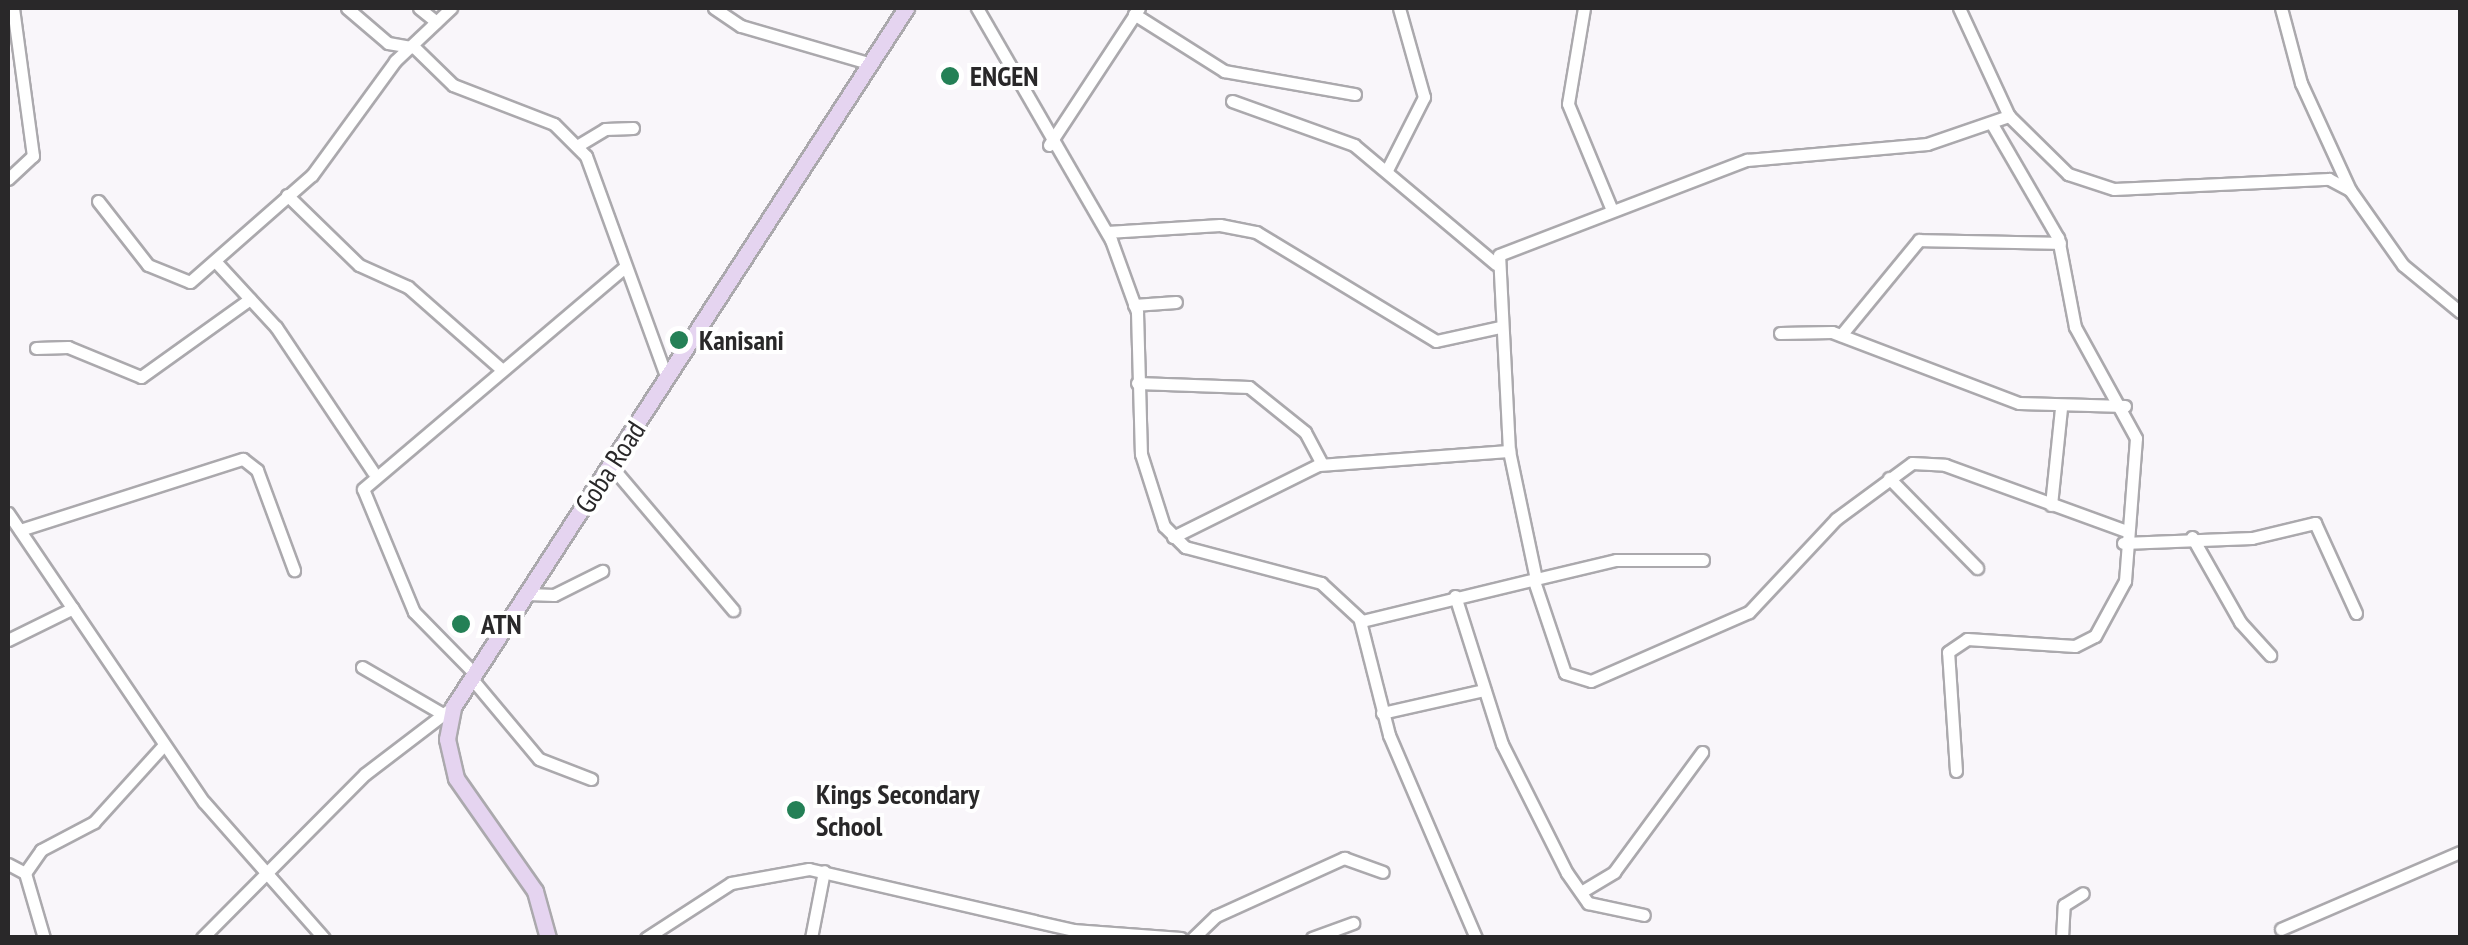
<!DOCTYPE html>
<html>
<head>
<meta charset="utf-8">
<style>
	body { margin:0 }
	#map { position:relative; width:2468px; height:945px; overflow:hidden; background:#f9f6fa; font-family:"PT Sans Narrow",sans-serif }
	div>[style] { position:absolute }
	.roads { filter:drop-shadow(2px 0 #aba9ad) drop-shadow(-2px 0 #aba9ad) drop-shadow(0 2px #aba9ad) drop-shadow(0 -2px #aba9ad) }
	.minor>* { height:11px; margin:-5.5px; padding:0 5.5px; transform-origin:5.5px; border-radius:5.5px; background:#fff }
	.secondary>* { height:15px; margin:-7.5px; padding:0 7.5px; transform-origin:7.5px; border-radius:7.5px; background:#e5d4f0 }
	.dots>* { width:28px; height:28px; translate:-50% -50%; box-sizing:border-box; border:5px solid #fff; border-radius:50% }
	span { translate:-50% -50%; white-space:nowrap; text-align:center; line-height:1.15; -webkit-text-stroke:8px #fff; paint-order:stroke }
	.poi-label { font-size:28px; color:#292829; font-weight:700 }
	.left { translate:0 -50%; text-align:left }
	.street-label { font-size:28px; color:#292829 }
	.frame { position:absolute; inset:0; border:10px solid #292829; pointer-events:none }
</style>
</head>
<body>
<div id="map">
	<div class="roads">
		<div class="minor">
			<i style="left:347px;top:8px;width:54px;rotate:40.5deg"></i>
			<i style="left:388px;top:43px;width:27px;rotate:10deg"></i>
			<i style="left:415px;top:48px;width:53px;rotate:44.2deg"></i>
			<i style="left:453px;top:85px;width:108px;rotate:21.1deg"></i>
			<i style="left:554px;top:124px;width:45px;rotate:45deg"></i>
			<i style="left:586px;top:156px;width:236px;rotate:70deg"></i>
			<i style="left:419px;top:8px;width:22px;rotate:39deg"></i>
			<i style="left:714px;top:8px;width:32px;rotate:34deg"></i>
			<i style="left:741px;top:26px;width:136px;rotate:16.2deg"></i>
			<i style="left:977px;top:8px;width:268px;rotate:60deg"></i>
			<i style="left:1111px;top:240px;width:77px;rotate:70.1deg"></i>
			<i style="left:1137px;top:312px;width:142px;rotate:88.4deg"></i>
			<i style="left:1141px;top:454px;width:76px;rotate:72.3deg"></i>
			<i style="left:1164px;top:526px;width:30px;rotate:45deg"></i>
			<i style="left:1185px;top:547px;width:141px;rotate:14.8deg"></i>
			<i style="left:1321px;top:583px;width:56px;rotate:42.8deg"></i>
			<i style="left:1362px;top:621px;width:179px;rotate:-13.6deg"></i>
			<i style="left:1536px;top:579px;width:131px;rotate:-101.9deg"></i>
			<i style="left:1509px;top:451px;width:196px;rotate:-92.9deg"></i>
			<i style="left:1499px;top:255px;width:266px;rotate:-21deg"></i>
			<i style="left:1747px;top:160px;width:181px;rotate:-5.1deg"></i>
			<i style="left:1927px;top:144px;width:87px;rotate:-18.9deg"></i>
			<i style="left:1584px;top:8px;width:97px;rotate:99.5deg"></i>
			<i style="left:1568px;top:104px;width:115px;rotate:67.5deg"></i>
			<i style="left:1959px;top:8px;width:119px;rotate:65.2deg"></i>
			<i style="left:2009px;top:116px;width:83px;rotate:44.5deg"></i>
			<i style="left:2068px;top:174px;width:48px;rotate:18.1deg"></i>
			<i style="left:2114px;top:189px;width:215px;rotate:-2.7deg"></i>
			<i style="left:2329px;top:179px;width:24px;rotate:28deg"></i>
			<i style="left:2350px;top:190px;width:92px;rotate:54.8deg"></i>
			<i style="left:2403px;top:265px;width:74px;rotate:39.5deg"></i>
			<i style="left:2281px;top:8px;width:78px;rotate:75.1deg"></i>
			<i style="left:2301px;top:83px;width:118px;rotate:65.4deg"></i>
			<i style="left:1134px;top:14px;width:107px;rotate:32.3deg"></i>
			<i style="left:1224px;top:71px;width:133px;rotate:10deg"></i>
			<i style="left:1232px;top:101px;width:130px;rotate:19.8deg"></i>
			<i style="left:1354px;top:145px;width:185px;rotate:40deg"></i>
			<i style="left:1049px;top:145px;width:164px;rotate:-56.7deg"></i>
			<i style="left:577px;top:146px;width:33px;rotate:-31deg"></i>
			<i style="left:605px;top:129px;width:28px;rotate:-2deg"></i>
			<i style="left:1387px;top:170px;width:82px;rotate:-63.1deg"></i>
			<i style="left:1424px;top:97px;width:92px;rotate:-105.7deg"></i>
			<i style="left:8px;top:179px;width:34px;rotate:-43deg"></i>
			<i style="left:33px;top:156px;width:149px;rotate:-97.7deg"></i>
			<i style="left:287px;top:195px;width:100px;rotate:44.2deg"></i>
			<i style="left:359px;top:265px;width:54px;rotate:24.2deg"></i>
			<i style="left:408px;top:287px;width:123px;rotate:41.4deg"></i>
			<i style="left:98px;top:201px;width:81px;rotate:52deg"></i>
			<i style="left:148px;top:265px;width:45px;rotate:22deg"></i>
			<i style="left:190px;top:282px;width:162px;rotate:-41.3deg"></i>
			<i style="left:312px;top:175px;width:141px;rotate:-53.9deg"></i>
			<i style="left:395px;top:61px;width:77px;rotate:-43.4deg"></i>
			<i style="left:1107px;top:232px;width:113px;rotate:-3.5deg"></i>
			<i style="left:1220px;top:225px;width:37px;rotate:11deg"></i>
			<i style="left:1256px;top:232px;width:210px;rotate:31.2deg"></i>
			<i style="left:1436px;top:341px;width:66px;rotate:-12.3deg"></i>
			<i style="left:215px;top:261px;width:90px;rotate:47.3deg"></i>
			<i style="left:276px;top:327px;width:174px;rotate:56.2deg"></i>
			<i style="left:1134px;top:305px;width:42px;rotate:-4.1deg"></i>
			<i style="left:1780px;top:333px;width:52px;rotate:-1.1deg"></i>
			<i style="left:1832px;top:332px;width:200px;rotate:20.8deg"></i>
			<i style="left:2019px;top:403px;width:106px;rotate:1.6deg"></i>
			<i style="left:1841px;top:335px;width:123px;rotate:-50.6deg"></i>
			<i style="left:1919px;top:240px;width:141px;rotate:1.2deg"></i>
			<i style="left:36px;top:348px;width:32px;rotate:-2deg"></i>
			<i style="left:68px;top:347px;width:79px;rotate:22.3deg"></i>
			<i style="left:141px;top:377px;width:134px;rotate:-35.6deg"></i>
			<i style="left:1137px;top:383px;width:112px;rotate:2deg"></i>
			<i style="left:1249px;top:387px;width:72px;rotate:38.8deg"></i>
			<i style="left:1305px;top:432px;width:36px;rotate:62deg"></i>
			<i style="left:611px;top:466px;width:189px;rotate:49.7deg"></i>
			<i style="left:1889px;top:478px;width:126px;rotate:45.6deg"></i>
			<i style="left:2051px;top:505px;width:98px;rotate:-84.1deg"></i>
			<i style="left:8px;top:513px;width:349px;rotate:55.9deg"></i>
			<i style="left:204px;top:802px;width:181px;rotate:48.6deg"></i>
			<i style="left:20px;top:530px;width:234px;rotate:-17.7deg"></i>
			<i style="left:243px;top:459px;width:18px;rotate:38deg"></i>
			<i style="left:257px;top:470px;width:107px;rotate:69.7deg"></i>
			<i style="left:1173px;top:537px;width:162px;rotate:-26.4deg"></i>
			<i style="left:1318px;top:465px;width:192px;rotate:-4.2deg"></i>
			<i style="left:2192px;top:537px;width:98px;rotate:60.5deg"></i>
			<i style="left:2240px;top:622px;width:45px;rotate:47.7deg"></i>
			<i style="left:2123px;top:543px;width:129px;rotate:-2.2deg"></i>
			<i style="left:2252px;top:538px;width:65px;rotate:-13.4deg"></i>
			<i style="left:2315px;top:523px;width:99px;rotate:65.5deg"></i>
			<i style="left:1536px;top:579px;width:82px;rotate:-13.4deg"></i>
			<i style="left:1616px;top:560px;width:87px"></i>
			<i style="left:1534px;top:581px;width:97px;rotate:71.4deg"></i>
			<i style="left:1565px;top:673px;width:27px;rotate:17deg"></i>
			<i style="left:1591px;top:681px;width:172px;rotate:-23.6deg"></i>
			<i style="left:1749px;top:612px;width:127px;rotate:-46.9deg"></i>
			<i style="left:1836px;top:519px;width:94px;rotate:-36.4deg"></i>
			<i style="left:1912px;top:463px;width:33px;rotate:3deg"></i>
			<i style="left:1945px;top:465px;width:190px;rotate:20deg"></i>
			<i style="left:528px;top:594px;width:26px;rotate:2deg"></i>
			<i style="left:554px;top:595px;width:54px;rotate:-26.6deg"></i>
			<i style="left:1455px;top:596px;width:155px;rotate:72.4deg"></i>
			<i style="left:1502px;top:744px;width:144px;rotate:63.3deg"></i>
			<i style="left:1567px;top:873px;width:37px;rotate:55deg"></i>
			<i style="left:1588px;top:903px;width:57px;rotate:12.1deg"></i>
			<i style="left:1360px;top:621px;width:118px;rotate:75.7deg"></i>
			<i style="left:1389px;top:735px;width:221px;rotate:66.8deg"></i>
			<i style="left:8px;top:640px;width:72px;rotate:-26.2deg"></i>
			<i style="left:362px;top:667px;width:91px;rotate:30.2deg"></i>
			<i style="left:475px;top:674px;width:87px;rotate:-134.5deg"></i>
			<i style="left:414px;top:612px;width:133px;rotate:-112.5deg"></i>
			<i style="left:363px;top:489px;width:342px;rotate:-40.3deg"></i>
			<i style="left:472px;top:679px;width:104px;rotate:50.1deg"></i>
			<i style="left:539px;top:759px;width:56px;rotate:21deg"></i>
			<i style="left:1382px;top:713px;width:105px;rotate:-12.7deg"></i>
			<i style="left:1956px;top:771px;width:119px;rotate:-93.8deg"></i>
			<i style="left:1948px;top:652px;width:23px;rotate:-34deg"></i>
			<i style="left:1967px;top:639px;width:108px;rotate:3.7deg"></i>
			<i style="left:2075px;top:646px;width:22px;rotate:-27deg"></i>
			<i style="left:2095px;top:636px;width:63px;rotate:-61.4deg"></i>
			<i style="left:2125px;top:581px;width:143px;rotate:-85.6deg"></i>
			<i style="left:2136px;top:438px;width:127px;rotate:-118.8deg"></i>
			<i style="left:2075px;top:327px;width:91px;rotate:-100.8deg"></i>
			<i style="left:2058px;top:238px;width:132px;rotate:-120.1deg"></i>
			<i style="left:8px;top:864px;width:19px;rotate:28deg"></i>
			<i style="left:1581px;top:892px;width:39px;rotate:-31deg"></i>
			<i style="left:1614px;top:872px;width:149px;rotate:-53.7deg"></i>
			<i style="left:2281px;top:929px;width:195px;rotate:-23.3deg"></i>
			<i style="left:44px;top:938px;width:68px;rotate:-106.3deg"></i>
			<i style="left:25px;top:873px;width:28px;rotate:-55deg"></i>
			<i style="left:41px;top:850px;width:60px;rotate:-27.8deg"></i>
			<i style="left:94px;top:822px;width:103px;rotate:-47.8deg"></i>
			<i style="left:202px;top:938px;width:231px;rotate:-45.2deg"></i>
			<i style="left:365px;top:774px;width:111px;rotate:-37.3deg"></i>
			<i style="left:646px;top:938px;width:101px;rotate:-32.9deg"></i>
			<i style="left:731px;top:883px;width:79px;rotate:-10.2deg"></i>
			<i style="left:809px;top:869px;width:271px;rotate:13deg"></i>
			<i style="left:1073px;top:930px;width:108px;rotate:4.2deg"></i>
			<i style="left:811px;top:938px;width:68px;rotate:-79deg"></i>
			<i style="left:1193px;top:938px;width:32px;rotate:-44deg"></i>
			<i style="left:1216px;top:916px;width:141px;rotate:-24.4deg"></i>
			<i style="left:1344px;top:858px;width:41px;rotate:19.7deg"></i>
			<i style="left:1312px;top:938px;width:44px;rotate:-20.1deg"></i>
			<i style="left:2062px;top:938px;width:33px;rotate:-87deg"></i>
			<i style="left:2064px;top:905px;width:22px;rotate:-32deg"></i>
		</div>
		<div class="secondary">
			<i style="left:548px;top:938px;width:49px;rotate:-105.5deg"></i>
			<i style="left:535px;top:891px;width:138px;rotate:-125deg"></i>
			<i style="left:456px;top:778px;width:40px;rotate:-103deg"></i>
			<i style="left:447px;top:739px;width:33px;rotate:-79deg"></i>
			<i style="left:453px;top:707px;width:833px;rotate:-57.05deg"></i>
		</div>
	</div>
	<div class="dots">
		<i style="left:950px;top:76px;background:#248056"></i>
		<i style="left:679px;top:340px;background:#248056"></i>
		<i style="left:461px;top:624px;background:#248056"></i>
		<i style="left:796px;top:810px;background:#248056"></i>
	</div>
	<div class="poi-label">
		<span class="left" style="left:970px;top:76px">ENGEN</span>
		<span class="left" style="left:699px;top:340px">Kanisani</span>
		<span class="left" style="left:481px;top:624px">ATN</span>
		<span class="left" style="left:816px;top:810px">Kings Secondary<br>School</span>
	</div>
	<div class="street-label">
		<span style="left:610px;top:467px;rotate:-57deg">Goba Road</span>
	</div>
	<div class="frame"></div>
</div>
</body>
</html>
